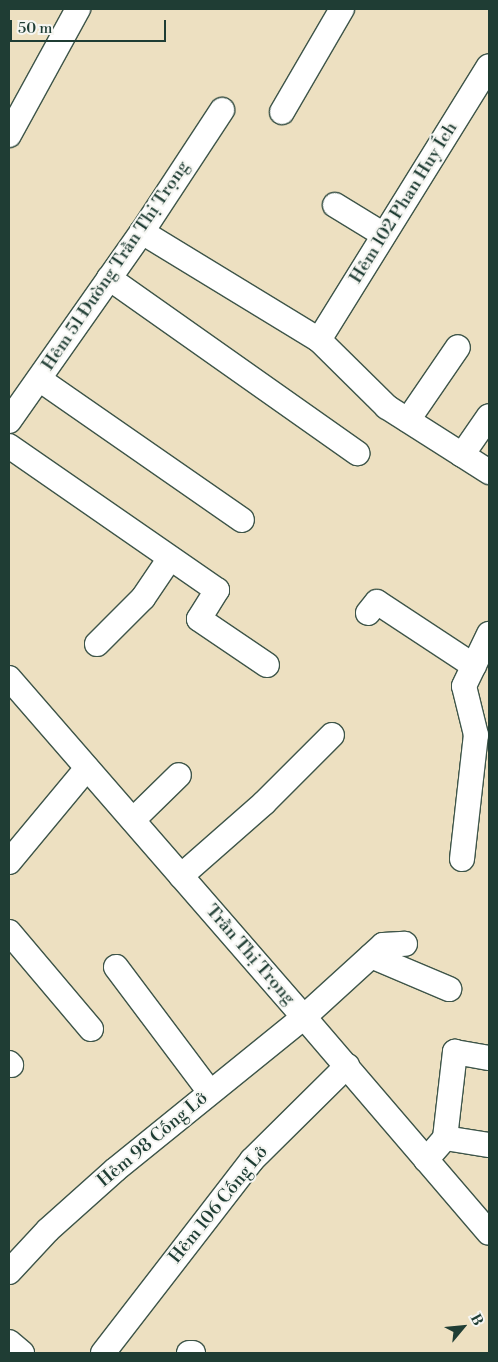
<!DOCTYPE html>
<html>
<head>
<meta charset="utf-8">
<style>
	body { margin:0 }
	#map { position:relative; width:498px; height:1362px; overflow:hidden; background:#ede0c1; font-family:"Libre Bodoni",serif }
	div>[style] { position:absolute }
	.roads { filter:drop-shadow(1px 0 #3e5549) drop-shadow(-1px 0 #3e5549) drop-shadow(0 1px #3e5549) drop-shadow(0 -1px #3e5549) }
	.minor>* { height:24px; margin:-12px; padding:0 12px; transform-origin:12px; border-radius:12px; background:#fff }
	span { translate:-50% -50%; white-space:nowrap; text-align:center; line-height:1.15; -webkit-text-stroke:4px #f6f6f2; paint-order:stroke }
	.street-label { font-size:18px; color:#1f3d34 }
	.frame { position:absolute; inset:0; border:10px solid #1f3d34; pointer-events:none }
	.north { position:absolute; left:438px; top:1302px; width:50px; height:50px; -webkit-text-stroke:4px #f6f6f2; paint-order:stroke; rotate:62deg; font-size:14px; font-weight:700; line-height:20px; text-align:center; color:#1f3d34 }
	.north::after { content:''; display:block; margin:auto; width:18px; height:22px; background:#1f3d34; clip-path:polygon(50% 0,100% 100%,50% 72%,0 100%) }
	.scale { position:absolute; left:10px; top:20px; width:156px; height:22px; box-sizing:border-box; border:2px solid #1f3d34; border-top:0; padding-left:6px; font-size:15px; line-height:18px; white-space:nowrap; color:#1f3d34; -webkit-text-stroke:4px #f6f6f2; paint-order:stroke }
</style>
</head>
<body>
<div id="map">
	<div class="roads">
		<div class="minor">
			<i style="left:282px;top:112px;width:119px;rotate:-59.8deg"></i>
			<i style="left:9px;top:135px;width:144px;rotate:-61.3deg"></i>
			<i style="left:335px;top:205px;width:57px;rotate:31.5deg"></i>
			<i style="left:142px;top:232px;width:207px;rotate:31.4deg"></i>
			<i style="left:319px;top:340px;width:95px;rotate:44.6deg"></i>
			<i style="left:387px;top:407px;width:121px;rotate:32.5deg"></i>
			<i style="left:109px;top:278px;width:304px;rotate:35.2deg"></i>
			<i style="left:319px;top:340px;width:322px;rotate:-58.2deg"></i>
			<i style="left:39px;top:379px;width:247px;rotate:34.8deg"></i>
			<i style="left:408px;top:420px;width:88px;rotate:-55.6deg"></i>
			<i style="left:9px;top:421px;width:231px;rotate:-54.9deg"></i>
			<i style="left:142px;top:232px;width:146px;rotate:-56.7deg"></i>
			<i style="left:9px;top:446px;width:253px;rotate:34.7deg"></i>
			<i style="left:217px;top:590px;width:34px;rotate:122deg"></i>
			<i style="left:199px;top:619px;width:82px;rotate:34.1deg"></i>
			<i style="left:462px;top:455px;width:47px;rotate:-55.3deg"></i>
			<i style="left:368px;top:613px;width:14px;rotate:-51deg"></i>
			<i style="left:377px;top:602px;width:116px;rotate:33.4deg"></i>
			<i style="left:97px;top:644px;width:65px;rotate:-45deg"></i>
			<i style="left:143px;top:598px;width:48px;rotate:-56deg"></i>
			<i style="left:9px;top:678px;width:449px;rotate:49deg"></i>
			<i style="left:304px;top:1017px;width:284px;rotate:49.4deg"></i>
			<i style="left:133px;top:820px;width:64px;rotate:-44.4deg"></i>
			<i style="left:462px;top:859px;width:125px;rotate:-83.6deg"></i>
			<i style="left:476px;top:735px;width:50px;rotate:-103.8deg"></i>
			<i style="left:464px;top:686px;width:58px;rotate:-64.3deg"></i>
			<i style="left:9px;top:862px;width:122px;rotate:-50.3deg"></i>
			<i style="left:181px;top:876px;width:111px;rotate:-41.3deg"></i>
			<i style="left:264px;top:803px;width:96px;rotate:-45deg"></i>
			<i style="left:9px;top:932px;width:127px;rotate:49.8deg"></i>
			<i style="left:371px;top:956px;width:85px;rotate:22.9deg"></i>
			<i style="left:116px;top:967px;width:156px;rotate:53.1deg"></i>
			<i style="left:9px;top:1063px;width:3px;rotate:45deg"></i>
			<i style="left:445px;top:1138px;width:45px;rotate:9deg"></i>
			<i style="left:426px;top:1160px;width:29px;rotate:-49deg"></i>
			<i style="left:445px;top:1138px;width:87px;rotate:-83.4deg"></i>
			<i style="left:455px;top:1052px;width:35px;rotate:10deg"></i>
			<i style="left:9px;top:1272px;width:57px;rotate:-47.1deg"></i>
			<i style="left:48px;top:1230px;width:90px;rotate:-41.8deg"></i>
			<i style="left:115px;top:1170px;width:243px;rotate:-39deg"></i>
			<i style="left:304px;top:1017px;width:107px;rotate:-42.3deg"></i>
			<i style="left:383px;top:945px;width:22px;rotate:-3deg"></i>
			<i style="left:9px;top:1342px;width:17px;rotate:40deg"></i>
			<i style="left:103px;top:1353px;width:244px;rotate:-52.3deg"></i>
			<i style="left:252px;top:1160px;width:134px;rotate:-44.7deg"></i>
			<i style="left:189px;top:1353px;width:4px"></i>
		</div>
	</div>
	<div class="street-label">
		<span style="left:404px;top:203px;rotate:-58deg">Hẻm 102 Phan Huy Ích</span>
		<span style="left:116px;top:266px;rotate:-56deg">Hẻm 51 Đường Trần Thị Trọng</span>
		<span style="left:250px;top:955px;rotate:49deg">Trần Thị Trọng</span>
		<span style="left:153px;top:1140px;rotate:-40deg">Hẻm 98 Cống Lở</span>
		<span style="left:219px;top:1205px;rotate:-51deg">Hẻm 106 Cống Lở</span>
	</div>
	<div class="frame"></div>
	<div class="north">B</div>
	<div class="scale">50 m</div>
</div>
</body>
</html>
